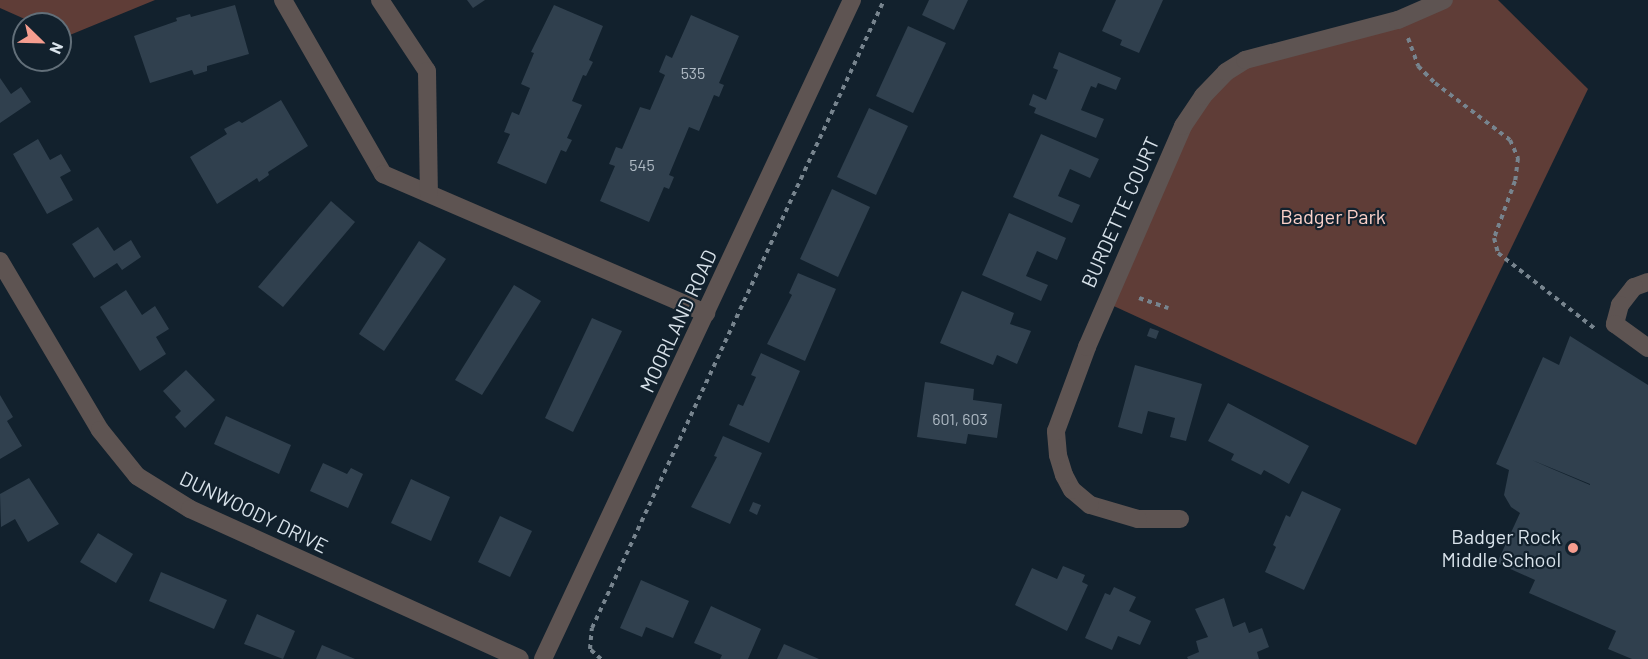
<!DOCTYPE html>
<html>
<head>
<meta charset="utf-8">
<style>
	body { margin:0 }
	#map { position:relative; width:1648px; height:659px; overflow:hidden; background:#12212d; font-family:Barlow,sans-serif }
	div>[style] { position:absolute }
	.green>* { inset:0; background:#5f3d37 }
	.building>* { inset:0; background:#30404e }
	.path>* { height:4px; margin-top:-2px; transform-origin:0; background:repeating-linear-gradient(90deg,#77848e 0 4.5px,transparent 0 9px) }
	.minor>* { height:18px; margin:-9px; padding:0 9px; transform-origin:9px; border-radius:9px; background:#5e5452 }
	.dots>* { width:16px; height:16px; translate:-50% -50%; box-sizing:border-box; border:3px solid #12212d; border-radius:50% }
	span { translate:-50% -50%; white-space:nowrap; text-align:center; line-height:1.15; -webkit-text-stroke:4.5px #12212d; paint-order:stroke }
	.number-label { font-size:16px; color:#afbac4 }
	.number-label span { -webkit-text-stroke-width:0 }
	.street-label { font-size:20px; color:#d9e3eb }
	.park-label { font-size:20px; color:#fcd1c9 }
	.poi-label { font-size:20px; color:#d9e3eb }
	.right { translate:-100% -50%; text-align:right }
	.north { position:absolute; left:12px; top:12px; width:60px; height:60px; box-sizing:border-box; background:#12212d; border:2px solid #626f79; border-radius:50%; rotate:113deg; font-size:16px; font-weight:700; line-height:24px; text-align:center; color:#d9e3eb }
	.north::after { content:''; display:block; margin:auto; width:21px; height:27px; background:#f59d8f; clip-path:polygon(50% 0,100% 100%,50% 72%,0 100%) }
</style>
</head>
<body>
<div id="map">
	<div class="green">
		<i style="clip-path:polygon(0 0,155px 0,65px 37px,60px 35px,60px 24px,36px 24px,0 8px)"></i>
		<i style="clip-path:polygon(1444px 0,1498px 0,1588px 89px,1416px 445px,1105px 302px,1158px 180px,1226px 72px)"></i>
	</div>
	<div class="building">
		<i style="clip-path:polygon(467px 0,485px 0,473px 8px)"></i>
		<i style="clip-path:polygon(929px 0,968px 0,954px 30px,922px 15px)"></i>
		<i style="clip-path:polygon(1116px 0,1163px 0,1139px 53px,1120px 45px,1122px 40px,1102px 31px)"></i>
		<i style="clip-path:polygon(235px 5px,249px 54px,207px 66px,207px 71px,194px 75px,192px 70px,150px 83px,134px 36px,177px 21px,176px 18px,190px 14px,191px 17px)"></i>
		<i style="clip-path:polygon(554px 5px,603px 26px,589px 60px,593px 62px,586px 76px,583px 75px,572px 101px,582px 105px,567px 138px,572px 140px,566px 152px,561px 150px,546px 184px,497px 163px,510px 134px,504px 132px,512px 112px,519px 115px,530px 88px,521px 84px,534px 53px,531px 52px)"></i>
		<i style="clip-path:polygon(691px 15px,739px 36px,719px 83px,724px 85px,719px 97px,714px 95px,699px 131px,689px 127px,669px 175px,674px 177px,669px 189px,664px 187px,649px 222px,600px 201px,615px 166px,609px 164px,616px 147px,622px 149px,640px 107px,650px 110px,665px 75px,659px 72px,666px 55px,672px 58px)"></i>
		<i style="clip-path:polygon(908px 26px,946px 43px,913px 113px,876px 96px)"></i>
		<i style="clip-path:polygon(1059px 52px,1121px 78px,1116px 90px,1098px 83px,1096px 88px,1091px 86px,1081px 110px,1104px 119px,1096px 138px,1034px 113px,1036px 108px,1029px 105px,1033px 94px,1046px 100px,1058px 70px,1053px 68px)"></i>
		<i style="clip-path:polygon(0 78px,11px 94px,21px 87px,31px 102px,0 123px)"></i>
		<i style="clip-path:polygon(281px 100px,308px 146px,268px 172px,269px 175px,259px 182px,257px 178px,217px 204px,190px 157px,227px 134px,224px 129px,239px 121px,242px 123px)"></i>
		<i style="clip-path:polygon(869px 108px,908px 126px,876px 195px,837px 177px)"></i>
		<i style="clip-path:polygon(1041px 134px,1099px 159px,1090px 178px,1070px 169px,1058px 196px,1080px 205px,1072px 223px,1013px 197px)"></i>
		<i style="clip-path:polygon(38px 139px,50px 160px,61px 154px,71px 171px,60px 177px,73px 200px,47px 214px,13px 154px)"></i>
		<i style="clip-path:polygon(832px 189px,870px 207px,838px 277px,800px 259px)"></i>
		<i style="clip-path:polygon(331px 201px,355px 222px,283px 307px,258px 287px)"></i>
		<i style="clip-path:polygon(1009px 213px,1066px 238px,1057px 260px,1037px 251px,1026px 276px,1048px 285px,1041px 301px,982px 275px)"></i>
		<i style="clip-path:polygon(98px 227px,114px 251px,131px 240px,141px 257px,122px 270px,117px 263px,94px 278px,72px 244px)"></i>
		<i style="clip-path:polygon(419px 241px,446px 259px,384px 351px,359px 334px)"></i>
		<i style="clip-path:polygon(798px 273px,836px 289px,805px 361px,767px 344px,792px 295px,789px 293px)"></i>
		<i style="clip-path:polygon(514px 285px,541px 301px,482px 395px,455px 380px)"></i>
		<i style="clip-path:polygon(126px 290px,142px 315px,155px 306px,169px 329px,156px 337px,166px 354px,140px 371px,100px 307px)"></i>
		<i style="clip-path:polygon(962px 291px,1014px 313px,1010px 324px,1031px 331px,1017px 364px,997px 355px,993px 365px,940px 343px)"></i>
		<i style="clip-path:polygon(592px 318px,622px 331px,573px 432px,545px 418px)"></i>
		<i style="clip-path:polygon(1150px 328px,1159px 331px,1156px 339px,1147px 336px)"></i>
		<i style="clip-path:polygon(evenodd,1570px 336px,1648px 385px,1648px 659px,1632px 659px,1608px 649px,1616px 631px,1529px 593px,1535px 580px,1497px 563px,1520px 513px,1511px 507px,1504px 495px,1509px 470px,1496px 464px,1543px 357px,1559px 365px,1570px 336px,1532px 460px,1590px 484px,1590px 485px,1550px 468px,1532px 460px)"></i>
		<i style="clip-path:polygon(761px 353px,800px 371px,769px 443px,729px 425px,738px 404px,743px 406px,756px 377px,751px 375px)"></i>
		<i style="clip-path:polygon(1135px 365px,1202px 384px,1186px 441px,1170px 437px,1175px 418px,1148px 411px,1142px 434px,1118px 427px)"></i>
		<i style="clip-path:polygon(186px 370px,215px 400px,185px 428px,175px 417px,181px 411px,163px 391px)"></i>
		<i style="clip-path:polygon(925px 382px,974px 389px,973px 400px,1002px 404px,997px 438px,968px 434px,966px 444px,917px 437px)"></i>
		<i style="clip-path:polygon(0 395px,13px 417px,7px 421px,22px 446px,0 459px)"></i>
		<i style="clip-path:polygon(1228px 403px,1309px 446px,1289px 484px,1264px 470px,1261px 475px,1231px 460px,1234px 454px,1208px 441px)"></i>
		<i style="clip-path:polygon(226px 416px,291px 445px,279px 474px,214px 444px)"></i>
		<i style="clip-path:polygon(723px 436px,762px 453px,730px 524px,691px 507px,717px 457px,714px 456px)"></i>
		<i style="clip-path:polygon(323px 463px,347px 474px,351px 468px,363px 474px,348px 508px,310px 491px)"></i>
		<i style="clip-path:polygon(29px 478px,59px 524px,28px 542px,15px 519px,1px 527px,0 494px)"></i>
		<i style="clip-path:polygon(411px 479px,450px 497px,431px 541px,391px 523px)"></i>
		<i style="clip-path:polygon(1302px 491px,1341px 509px,1304px 590px,1265px 572px,1276px 547px,1273px 545px,1286px 515px,1290px 517px)"></i>
		<i style="clip-path:polygon(753px 502px,761px 505px,757px 515px,749px 511px)"></i>
		<i style="clip-path:polygon(500px 516px,532px 531px,510px 577px,478px 562px)"></i>
		<i style="clip-path:polygon(98px 533px,133px 554px,116px 583px,80px 562px)"></i>
		<i style="clip-path:polygon(1063px 566px,1085px 575px,1082px 582px,1088px 585px,1067px 631px,1015px 605px,1032px 568px,1057px 579px)"></i>
		<i style="clip-path:polygon(161px 572px,227px 600px,214px 629px,149px 601px)"></i>
		<i style="clip-path:polygon(641px 580px,689px 601px,673px 638px,646px 627px,642px 637px,620px 628px)"></i>
		<i style="clip-path:polygon(1114px 587px,1136px 597px,1129px 611px,1151px 621px,1140px 645px,1118px 636px,1112px 650px,1085px 638px,1105px 593px,1110px 595px)"></i>
		<i style="clip-path:polygon(1224px 598px,1233px 627px,1245px 622px,1249px 633px,1262px 628px,1269px 647px,1257px 652px,1259px 659px,1188px 659px,1187px 657px,1199px 652px,1196px 641px,1208px 637px,1195px 609px)"></i>
		<i style="clip-path:polygon(711px 606px,761px 629px,748px 659px,720px 659px,722px 655px,694px 643px)"></i>
		<i style="clip-path:polygon(257px 614px,295px 631px,283px 659px,244px 644px)"></i>
		<i style="clip-path:polygon(784px 644px,819px 659px,777px 659px)"></i>
		<i style="clip-path:polygon(322px 645px,355px 659px,316px 659px)"></i>
	</div>
	<div class="path">
		<i style="left:1408px;top:38px;width:30px;rotate:70deg"></i>
		<i style="left:1418px;top:66px;width:24px;rotate:45deg"></i>
		<i style="left:1435px;top:83px;width:94px;rotate:37.2deg"></i>
		<i style="left:1510px;top:140px;width:20px;rotate:66deg"></i>
		<i style="left:1518px;top:158px;width:23px;rotate:97deg"></i>
		<i style="left:1515px;top:181px;width:61px;rotate:110.2deg"></i>
		<i style="left:1494px;top:238px;width:16px;rotate:75deg"></i>
		<i style="left:1498px;top:253px;width:122px;rotate:38deg"></i>
		<i style="left:1139px;top:298px;width:31px;rotate:19deg"></i>
		<i style="left:601px;top:659px;width:15px;rotate:-138deg"></i>
		<i style="left:590px;top:649px;width:21px;rotate:-85deg"></i>
		<i style="left:592px;top:628px;width:693px;rotate:-65.06deg"></i>
	</div>
	<div class="minor">
		<i style="left:283px;top:0;width:201px;rotate:60.1deg"></i>
		<i style="left:383px;top:174px;width:352px;rotate:23.3deg"></i>
		<i style="left:380px;top:0;width:85px;rotate:56.5deg"></i>
		<i style="left:427px;top:71px;width:122px;rotate:89.1deg"></i>
		<i style="left:0;top:261px;width:196px;rotate:59.4deg"></i>
		<i style="left:100px;top:430px;width:59px;rotate:51.2deg"></i>
		<i style="left:137px;top:476px;width:62px;rotate:31.9deg"></i>
		<i style="left:190px;top:509px;width:362px;rotate:24.4deg"></i>
		<i style="left:1648px;top:282px;width:15px;rotate:160deg"></i>
		<i style="left:1634px;top:287px;width:23px;rotate:128deg"></i>
		<i style="left:1620px;top:305px;width:20px;rotate:105deg"></i>
		<i style="left:1615px;top:324px;width:41px;rotate:36deg"></i>
		<i style="left:1180px;top:519px;width:42px;rotate:180deg"></i>
		<i style="left:1138px;top:519px;width:50px;rotate:-163.7deg"></i>
		<i style="left:1090px;top:505px;width:23px;rotate:-140deg"></i>
		<i style="left:1072px;top:490px;width:17px;rotate:-118deg"></i>
		<i style="left:1064px;top:475px;width:21px;rotate:-107deg"></i>
		<i style="left:1058px;top:455px;width:24px;rotate:-95deg"></i>
		<i style="left:1056px;top:431px;width:90px;rotate:-69.7deg"></i>
		<i style="left:1087px;top:347px;width:241px;rotate:-66.5deg"></i>
		<i style="left:1183px;top:126px;width:36px;rotate:-56deg"></i>
		<i style="left:1203px;top:96px;width:33px;rotate:-46deg"></i>
		<i style="left:1226px;top:72px;width:22px;rotate:-32deg"></i>
		<i style="left:1245px;top:60px;width:158px;rotate:-14.7deg"></i>
		<i style="left:1398px;top:20px;width:50px;rotate:-23.5deg"></i>
		<i style="left:543px;top:659px;width:728px;rotate:-64.88deg"></i>
	</div>
	<div class="dots">
		<i style="left:1573px;top:548px;background:#f59d8f"></i>
	</div>
	<div class="number-label">
		<span style="left:693px;top:73px">535</span>
		<span style="left:642px;top:165px">545</span>
		<span style="left:960px;top:419px">601, 603</span>
	</div>
	<div class="street-label">
		<span style="left:1120px;top:212px;rotate:-66deg">BURDETTE COURT</span>
		<span style="left:678px;top:321px;rotate:-65deg">MOORLAND ROAD</span>
		<span style="left:254px;top:512px;rotate:26deg">DUNWOODY DRIVE</span>
	</div>
	<div class="park-label">
		<span style="left:1333px;top:216px">Badger Park</span>
	</div>
	<div class="poi-label">
		<span class="right" style="left:1561px;top:548px">Badger Rock<br>Middle School</span>
	</div>
	<div class="north">N</div>
</div>
</body>
</html>
